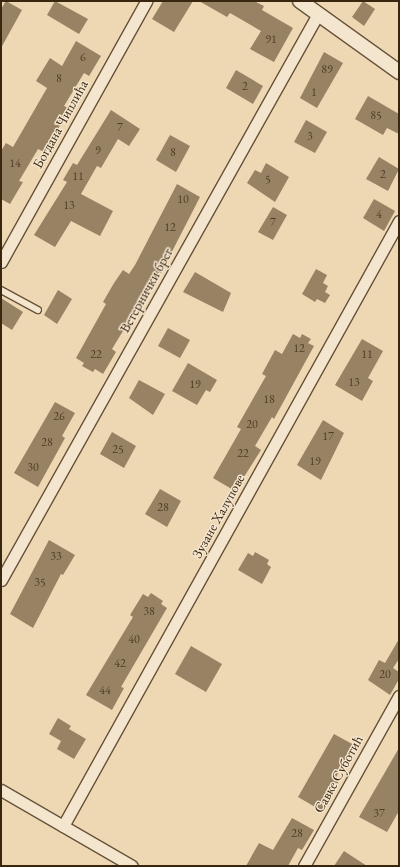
<!DOCTYPE html>
<html>
<head>
<meta charset="utf-8">
<style>
	body { margin:0 }
	#map { position:relative; width:400px; height:867px; overflow:hidden; background:#eed7b3; font-family:"EB Garamond",serif }
	div>[style] { position:absolute }
	.building>* { inset:0; background:#978264 }
	.roads { filter:drop-shadow(1px 0 #665238) drop-shadow(-1px 0 #665238) drop-shadow(0 1px #665238) drop-shadow(0 -1px #665238) }
	.service>* { height:5.5px; margin:-2.75px; padding:0 2.75px; transform-origin:2.75px; border-radius:2.75px; background:#f4e5ce }
	.minor>* { height:11px; margin:-5.5px; padding:0 5.5px; transform-origin:5.5px; border-radius:5.5px; background:#f4e5ce }
	.tertiary>* { height:14px; margin:-7px; padding:0 7px; transform-origin:7px; border-radius:7px; background:#f4e5ce }
	span { translate:-50% -50%; white-space:nowrap; text-align:center; line-height:1.15; -webkit-text-stroke:3px #f4e5ce; paint-order:stroke }
	.number-label { font-size:12px; color:#503d24 }
	.number-label span { -webkit-text-stroke-width:0 }
	.street-label { font-size:14px; color:#39260f }
	.frame { position:absolute; inset:0; border:2px solid #39260f; pointer-events:none }
</style>
</head>
<body>
<div id="map">
	<div class="building">
		<i style="clip-path:polygon(6px 1px,22px 10px,1px 48px,1px 9px)"></i>
		<i style="clip-path:polygon(55px 1px,88px 19px,79px 34px,47px 15px)"></i>
		<i style="clip-path:polygon(163px 1px,193px 1px,174px 32px,152px 19px)"></i>
		<i style="clip-path:polygon(199px 1px,254px 1px,264px 6px,262px 10px,293px 28px,274px 62px,250px 49px,261px 31px,230px 13px,227px 17px)"></i>
		<i style="clip-path:polygon(363px 1px,375px 9px,364px 26px,352px 17px)"></i>
		<i style="clip-path:polygon(76px 41px,101px 56px,89px 76px,84px 73px,64px 106px,70px 109px,44px 152px,38px 149px,19px 181px,23px 182px,10px 204px,1px 199px,1px 151px,6px 143px,13px 147px,47px 88px,36px 81px,50px 58px,62px 66px)"></i>
		<i style="clip-path:polygon(324px 52px,343px 63px,317px 108px,300px 98px)"></i>
		<i style="clip-path:polygon(236px 70px,263px 86px,253px 104px,226px 88px)"></i>
		<i style="clip-path:polygon(368px 96px,399px 114px,399px 134px,387px 128px,383px 135px,355px 119px)"></i>
		<i style="clip-path:polygon(111px 110px,140px 129px,129px 146px,118px 139px,101px 168px,97px 166px,81px 194px,113px 211px,100px 236px,71px 221px,55px 247px,34px 235px,67px 182px,63px 180px,73px 163px,77px 165px)"></i>
		<i style="clip-path:polygon(306px 120px,327px 132px,315px 153px,294px 142px)"></i>
		<i style="clip-path:polygon(170px 135px,190px 146px,176px 172px,156px 160px)"></i>
		<i style="clip-path:polygon(379px 157px,399px 169px,388px 191px,366px 179px)"></i>
		<i style="clip-path:polygon(266px 163px,289px 177px,275px 202px,247px 183px,255px 170px,261px 173px)"></i>
		<i style="clip-path:polygon(177px 184px,200px 197px,161px 273px,159px 272px,112px 349px,116px 352px,103px 374px,95px 369px,93px 372px,82px 366px,84px 363px,76px 358px,106px 304px,103px 302px,114px 283px,123px 270px,129px 274px,135px 265px)"></i>
		<i style="clip-path:polygon(374px 199px,395px 211px,384px 231px,363px 218px)"></i>
		<i style="clip-path:polygon(273px 207px,287px 215px,273px 240px,258px 232px)"></i>
		<i style="clip-path:polygon(316px 269px,327px 275px,323px 283px,328px 286px,325px 292px,330px 295px,325px 303px,317px 299px,315px 302px,302px 294px)"></i>
		<i style="clip-path:polygon(195px 272px,231px 293px,223px 312px,183px 292px)"></i>
		<i style="clip-path:polygon(58px 290px,72px 299px,57px 324px,44px 315px)"></i>
		<i style="clip-path:polygon(1px 298px,23px 312px,12px 330px,1px 323px)"></i>
		<i style="clip-path:polygon(168px 328px,190px 340px,180px 358px,158px 346px)"></i>
		<i style="clip-path:polygon(293px 334px,300px 338px,302px 334px,311px 339px,308px 343px,314px 346px,274px 419px,272px 417px,255px 446px,261px 450px,235px 491px,213px 478px,241px 429px,237px 427px,266px 376px,262px 374px,275px 350px,282px 354px)"></i>
		<i style="clip-path:polygon(362px 339px,383px 351px,368px 378px,373px 381px,362px 401px,335px 385px)"></i>
		<i style="clip-path:polygon(188px 363px,217px 380px,210px 392px,206px 390px,197px 405px,172px 391px)"></i>
		<i style="clip-path:polygon(139px 380px,165px 394px,153px 415px,129px 398px)"></i>
		<i style="clip-path:polygon(55px 402px,75px 413px,62px 436px,65px 438px,38px 487px,14px 473px)"></i>
		<i style="clip-path:polygon(323px 420px,344px 433px,321px 480px,297px 465px)"></i>
		<i style="clip-path:polygon(112px 432px,136px 446px,124px 468px,100px 454px)"></i>
		<i style="clip-path:polygon(160px 489px,181px 501px,167px 527px,145px 514px)"></i>
		<i style="clip-path:polygon(49px 540px,75px 555px,63px 575px,61px 574px,33px 628px,10px 614px)"></i>
		<i style="clip-path:polygon(255px 552px,269px 560px,267px 564px,271px 567px,262px 584px,238px 570px,248px 553px,253px 556px)"></i>
		<i style="clip-path:polygon(151px 593px,163px 601px,161px 604px,167px 608px,121px 687px,124px 688px,112px 710px,86px 695px,133px 617px,130px 615px,143px 594px,148px 597px)"></i>
		<i style="clip-path:polygon(399px 639px,399px 659px,393px 668px,399px 672px,399px 679px,390px 695px,368px 680px,379px 660px,385px 663px)"></i>
		<i style="clip-path:polygon(191px 646px,222px 664px,206px 692px,175px 674px)"></i>
		<i style="clip-path:polygon(58px 718px,71px 726px,69px 729px,86px 739px,74px 759px,57px 749px,61px 741px,49px 734px)"></i>
		<i style="clip-path:polygon(334px 734px,354px 745px,335px 779px,339px 781px,322px 811px,298px 797px)"></i>
		<i style="clip-path:polygon(399px 748px,399px 811px,387px 832px,359px 817px)"></i>
		<i style="clip-path:polygon(292px 818px,314px 830px,302px 850px,298px 848px,288px 866px,246px 866px,259px 843px,273px 850px)"></i>
		<i style="clip-path:polygon(344px 851px,367px 866px,334px 866px)"></i>
	</div>
	<div class="roads">
		<div class="service">
			<i style="left:1px;top:290px;width:42px;rotate:28.4deg"></i>
		</div>
		<div class="minor">
			<i style="left:1px;top:262px;width:299px;rotate:-60.9deg"></i>
			<i style="left:1px;top:580px;width:649px;rotate:-60.75deg"></i>
			<i style="left:1px;top:790px;width:151px;rotate:30.1deg"></i>
			<i style="left:63px;top:826px;width:692px;rotate:-60.95deg"></i>
			<i style="left:304px;top:866px;width:195px;rotate:-60.8deg"></i>
		</div>
		<div class="tertiary">
			<i style="left:300px;top:1px;width:122px;rotate:35.6deg"></i>
		</div>
	</div>
	<div class="number-label">
		<span style="left:271px;top:40px">91</span>
		<span style="left:83px;top:58px">6</span>
		<span style="left:327px;top:70px">89</span>
		<span style="left:59px;top:79px">8</span>
		<span style="left:245px;top:87px">2</span>
		<span style="left:314px;top:93px">1</span>
		<span style="left:376px;top:116px">85</span>
		<span style="left:120px;top:128px">7</span>
		<span style="left:310px;top:137px">3</span>
		<span style="left:98px;top:151px">9</span>
		<span style="left:173px;top:153px">8</span>
		<span style="left:15px;top:164px">14</span>
		<span style="left:383px;top:175px">2</span>
		<span style="left:78px;top:177px">11</span>
		<span style="left:268px;top:180px">5</span>
		<span style="left:183px;top:200px">10</span>
		<span style="left:69px;top:206px">13</span>
		<span style="left:379px;top:215px">4</span>
		<span style="left:273px;top:223px">7</span>
		<span style="left:170px;top:228px">12</span>
		<span style="left:299px;top:349px">12</span>
		<span style="left:96px;top:355px">22</span>
		<span style="left:367px;top:355px">11</span>
		<span style="left:354px;top:383px">13</span>
		<span style="left:195px;top:385px">19</span>
		<span style="left:269px;top:400px">18</span>
		<span style="left:59px;top:417px">26</span>
		<span style="left:252px;top:425px">20</span>
		<span style="left:328px;top:437px">17</span>
		<span style="left:47px;top:443px">28</span>
		<span style="left:118px;top:450px">25</span>
		<span style="left:243px;top:454px">22</span>
		<span style="left:315px;top:462px">19</span>
		<span style="left:33px;top:468px">30</span>
		<span style="left:163px;top:508px">28</span>
		<span style="left:56px;top:557px">33</span>
		<span style="left:40px;top:583px">35</span>
		<span style="left:149px;top:612px">38</span>
		<span style="left:134px;top:640px">40</span>
		<span style="left:120px;top:664px">42</span>
		<span style="left:385px;top:675px">20</span>
		<span style="left:105px;top:691px">44</span>
		<span style="left:379px;top:814px">37</span>
		<span style="left:297px;top:834px">28</span>
	</div>
	<div class="street-label">
		<span style="left:60px;top:124px;rotate:-61deg">Богдана Чиплића</span>
		<span style="left:146px;top:290px;rotate:-61deg">Ветернички брег</span>
		<span style="left:218px;top:516px;rotate:-61deg">Зузане Халупове</span>
		<span style="left:338px;top:774px;rotate:-61deg">Савке Суботић</span>
	</div>
	<div class="frame"></div>
</div>
</body>
</html>
